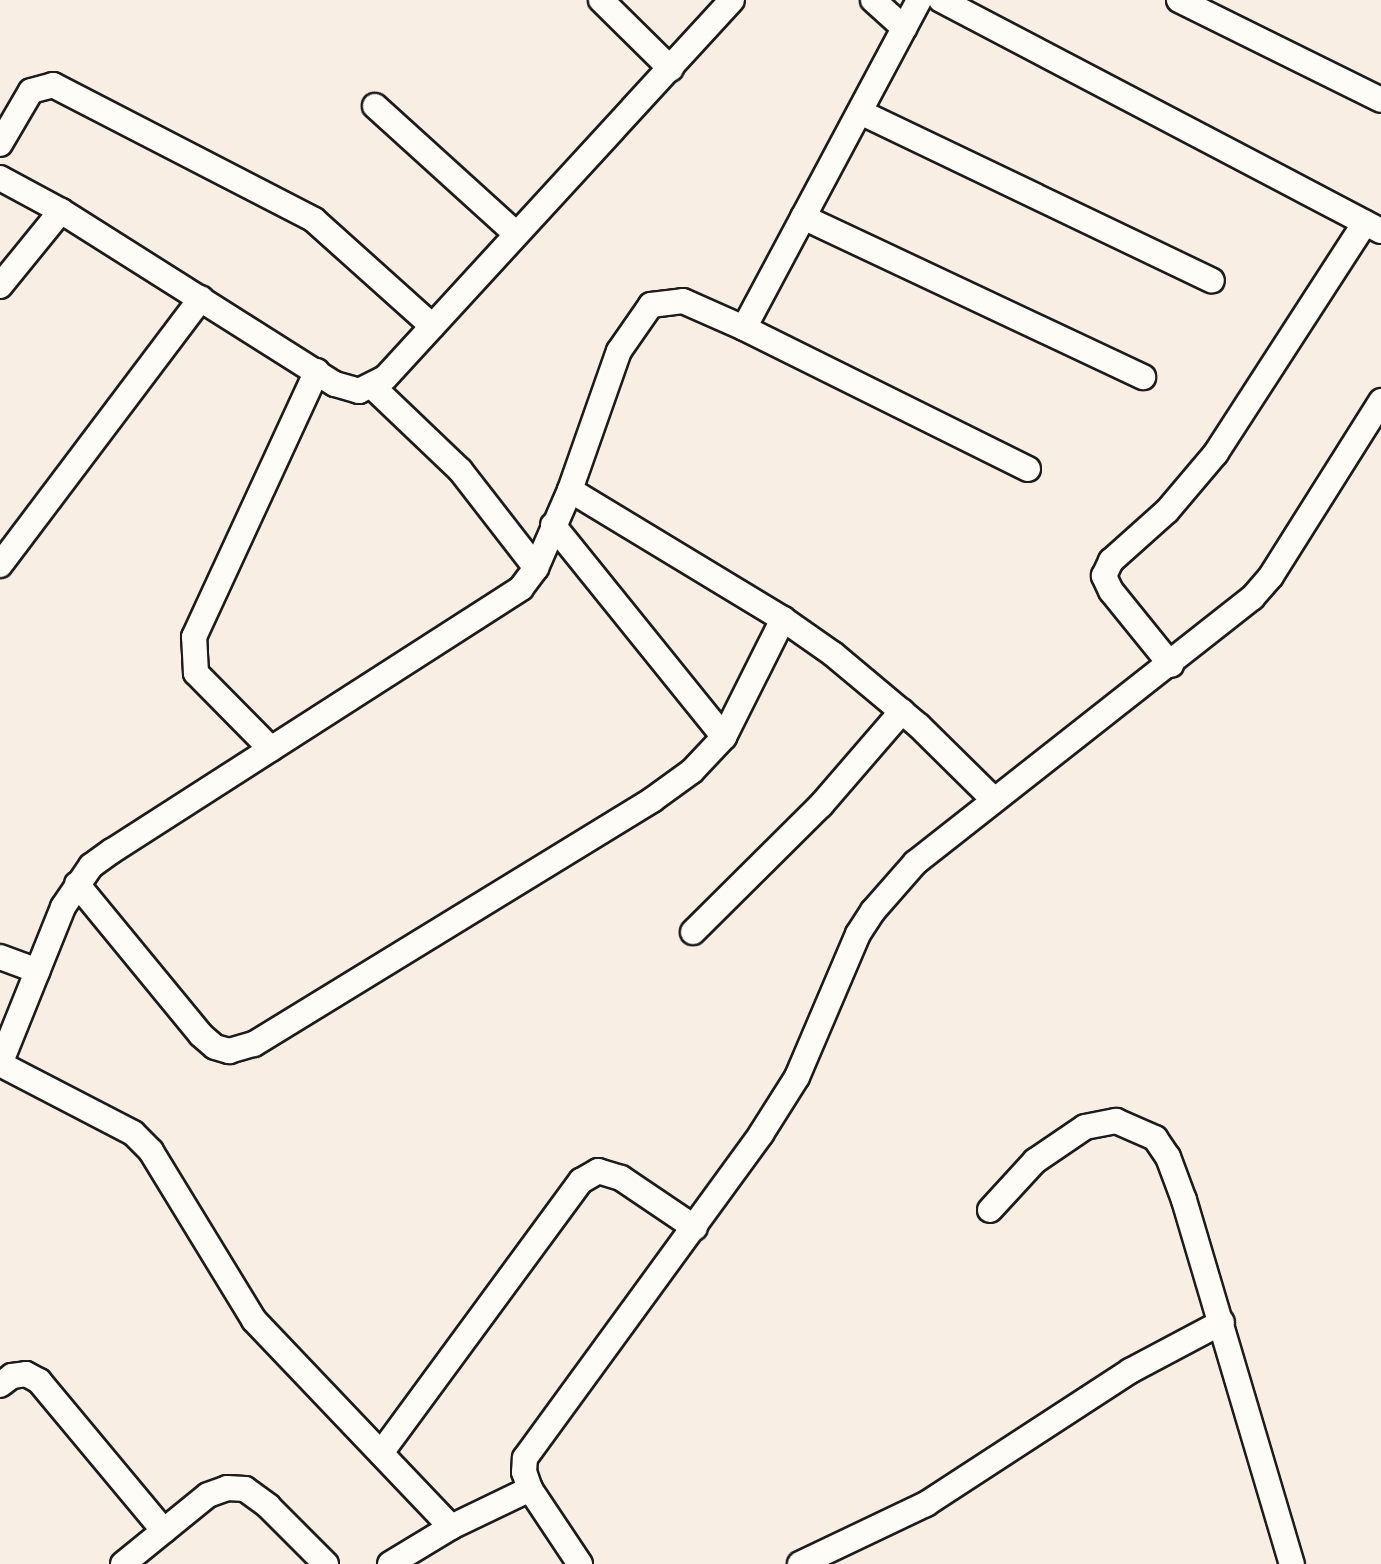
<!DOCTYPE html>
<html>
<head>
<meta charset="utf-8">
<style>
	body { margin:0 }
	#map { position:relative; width:1381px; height:1564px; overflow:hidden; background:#f8eee3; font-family:Mynerve,sans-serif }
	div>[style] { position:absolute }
	.roads { filter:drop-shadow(2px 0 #1c1c1c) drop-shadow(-2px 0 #1c1c1c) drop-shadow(0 2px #1c1c1c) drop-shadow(0 -2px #1c1c1c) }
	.minor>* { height:24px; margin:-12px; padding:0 12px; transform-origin:12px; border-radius:12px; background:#fdfcf7 }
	span { translate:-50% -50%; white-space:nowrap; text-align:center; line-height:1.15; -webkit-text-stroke:7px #fdfcf7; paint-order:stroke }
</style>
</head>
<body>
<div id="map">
	<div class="roads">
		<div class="minor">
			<i style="left:601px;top:0;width:98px;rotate:44.6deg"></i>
			<i style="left:873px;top:0;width:42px;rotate:42.1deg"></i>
			<i style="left:941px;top:0;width:497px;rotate:27.7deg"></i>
			<i style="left:1179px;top:0;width:225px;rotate:26.3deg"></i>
			<i style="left:375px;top:106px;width:190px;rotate:42.2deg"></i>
			<i style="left:860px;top:112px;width:390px;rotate:25.6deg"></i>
			<i style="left:0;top:144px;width:61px;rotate:-59.7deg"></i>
			<i style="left:31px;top:91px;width:23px;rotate:-15deg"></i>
			<i style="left:53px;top:85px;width:294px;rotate:27.3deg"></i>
			<i style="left:314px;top:220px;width:159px;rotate:41.9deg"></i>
			<i style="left:0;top:178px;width:69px;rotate:28.4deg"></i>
			<i style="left:61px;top:211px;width:324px;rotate:32.3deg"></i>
			<i style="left:335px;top:384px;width:25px;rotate:16deg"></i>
			<i style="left:359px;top:391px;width:29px;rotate:-27deg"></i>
			<i style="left:385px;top:378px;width:513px;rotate:-47.45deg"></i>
			<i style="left:803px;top:217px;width:376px;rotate:25.2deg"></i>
			<i style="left:0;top:286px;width:97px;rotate:-50.9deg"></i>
			<i style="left:744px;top:328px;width:372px;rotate:-61.9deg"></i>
			<i style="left:373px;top:387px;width:120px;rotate:43.7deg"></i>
			<i style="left:460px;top:470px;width:124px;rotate:52.2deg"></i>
			<i style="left:570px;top:490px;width:249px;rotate:31.2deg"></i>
			<i style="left:783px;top:619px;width:61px;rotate:35deg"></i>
			<i style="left:833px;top:654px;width:112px;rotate:39.9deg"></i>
			<i style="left:919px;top:726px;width:105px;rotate:44.6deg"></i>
			<i style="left:553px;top:525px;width:272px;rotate:51.1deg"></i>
			<i style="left:0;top:565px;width:334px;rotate:-53deg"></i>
			<i style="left:1171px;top:665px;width:95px;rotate:-129deg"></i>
			<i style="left:1111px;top:591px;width:17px;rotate:-115deg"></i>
			<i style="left:1104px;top:576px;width:17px;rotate:-65deg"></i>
			<i style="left:1111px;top:561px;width:75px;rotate:-41.8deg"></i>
			<i style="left:1167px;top:511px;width:76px;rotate:-49.8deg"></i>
			<i style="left:1216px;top:453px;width:274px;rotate:-57.1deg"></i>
			<i style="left:271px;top:749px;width:107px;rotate:-134.6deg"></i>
			<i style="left:196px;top:673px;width:36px;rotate:-93deg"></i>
			<i style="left:194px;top:637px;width:293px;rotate:-65.2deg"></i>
			<i style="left:77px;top:884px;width:195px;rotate:50.6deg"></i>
			<i style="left:201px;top:1035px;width:18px;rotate:41deg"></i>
			<i style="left:215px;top:1047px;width:15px;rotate:16deg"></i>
			<i style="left:229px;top:1051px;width:26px;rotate:-16deg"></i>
			<i style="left:254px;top:1044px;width:467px;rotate:-31.5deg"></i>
			<i style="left:652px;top:800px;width:49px;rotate:-35.9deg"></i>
			<i style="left:692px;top:771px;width:47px;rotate:-46.7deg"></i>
			<i style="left:724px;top:737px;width:132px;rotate:-63.4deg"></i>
			<i style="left:693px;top:932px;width:180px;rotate:-44.8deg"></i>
			<i style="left:821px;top:805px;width:124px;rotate:-49.2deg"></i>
			<i style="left:0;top:957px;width:40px;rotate:20.2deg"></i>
			<i style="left:990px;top:1210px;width:67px;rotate:-47.4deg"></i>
			<i style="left:1035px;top:1161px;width:60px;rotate:-34.2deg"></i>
			<i style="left:1085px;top:1127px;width:32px;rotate:-11deg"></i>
			<i style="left:1116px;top:1121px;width:43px;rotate:23.6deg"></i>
			<i style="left:1155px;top:1138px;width:23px;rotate:56deg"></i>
			<i style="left:1168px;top:1157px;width:46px;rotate:69.6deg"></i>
			<i style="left:1184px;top:1200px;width:380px;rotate:73.5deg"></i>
			<i style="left:0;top:1385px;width:15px;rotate:-37deg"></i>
			<i style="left:12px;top:1376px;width:14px;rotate:-8deg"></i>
			<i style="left:26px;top:1374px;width:15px;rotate:28deg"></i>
			<i style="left:39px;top:1381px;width:195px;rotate:50.2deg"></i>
			<i style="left:381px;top:1453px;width:338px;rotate:-53.7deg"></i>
			<i style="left:581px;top:1181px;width:20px;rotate:-30deg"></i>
			<i style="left:598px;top:1171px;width:24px;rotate:17deg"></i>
			<i style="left:621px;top:1178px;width:89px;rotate:34deg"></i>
			<i style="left:451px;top:1527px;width:286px;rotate:-133.6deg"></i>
			<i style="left:254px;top:1320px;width:198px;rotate:-121.4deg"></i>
			<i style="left:151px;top:1151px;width:25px;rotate:-135deg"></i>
			<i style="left:133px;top:1133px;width:150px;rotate:-152.6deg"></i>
			<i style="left:0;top:1064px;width:169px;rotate:-68.1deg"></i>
			<i style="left:63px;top:907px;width:50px;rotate:-55.7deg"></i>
			<i style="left:91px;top:866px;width:26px;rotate:-36deg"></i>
			<i style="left:112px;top:851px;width:486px;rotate:-32.7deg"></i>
			<i style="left:521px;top:588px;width:25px;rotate:-53deg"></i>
			<i style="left:536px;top:568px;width:85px;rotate:-66.4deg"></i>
			<i style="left:570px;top:490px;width:147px;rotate:-70.6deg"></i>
			<i style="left:619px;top:351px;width:56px;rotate:-55.2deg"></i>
			<i style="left:651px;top:305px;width:32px;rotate:-7deg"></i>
			<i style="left:683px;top:301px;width:67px;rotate:23.9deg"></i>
			<i style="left:744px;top:328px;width:317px;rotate:26.4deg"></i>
			<i style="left:123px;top:1564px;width:109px;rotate:-39.1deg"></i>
			<i style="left:208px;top:1495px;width:20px;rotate:-20deg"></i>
			<i style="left:227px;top:1488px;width:18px;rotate:3deg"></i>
			<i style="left:245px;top:1489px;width:29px;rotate:36deg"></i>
			<i style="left:268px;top:1506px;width:82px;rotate:45deg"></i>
			<i style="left:390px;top:1564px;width:71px;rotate:-31.2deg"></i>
			<i style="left:451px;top:1527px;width:88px;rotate:-25.7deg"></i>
			<i style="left:580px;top:1564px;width:90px;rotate:-123.7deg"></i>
			<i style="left:530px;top:1489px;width:18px;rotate:-109deg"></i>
			<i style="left:524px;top:1472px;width:14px;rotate:-86deg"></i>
			<i style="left:525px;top:1458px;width:401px;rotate:-53.9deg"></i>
			<i style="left:761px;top:1134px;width:67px;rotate:-57.7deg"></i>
			<i style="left:797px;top:1077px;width:155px;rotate:-66.9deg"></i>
			<i style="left:858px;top:934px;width:27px;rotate:-57deg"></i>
			<i style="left:873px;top:911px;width:64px;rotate:-48.8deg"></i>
			<i style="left:915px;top:863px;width:429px;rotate:-38.2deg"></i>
			<i style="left:1252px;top:598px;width:29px;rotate:-49deg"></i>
			<i style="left:1271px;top:576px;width:207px;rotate:-57.8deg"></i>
			<i style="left:800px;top:1564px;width:140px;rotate:-25.5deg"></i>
			<i style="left:926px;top:1504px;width:244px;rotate:-33.1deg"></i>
			<i style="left:1130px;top:1371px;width:104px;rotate:-28deg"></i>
		</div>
	</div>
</div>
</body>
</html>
